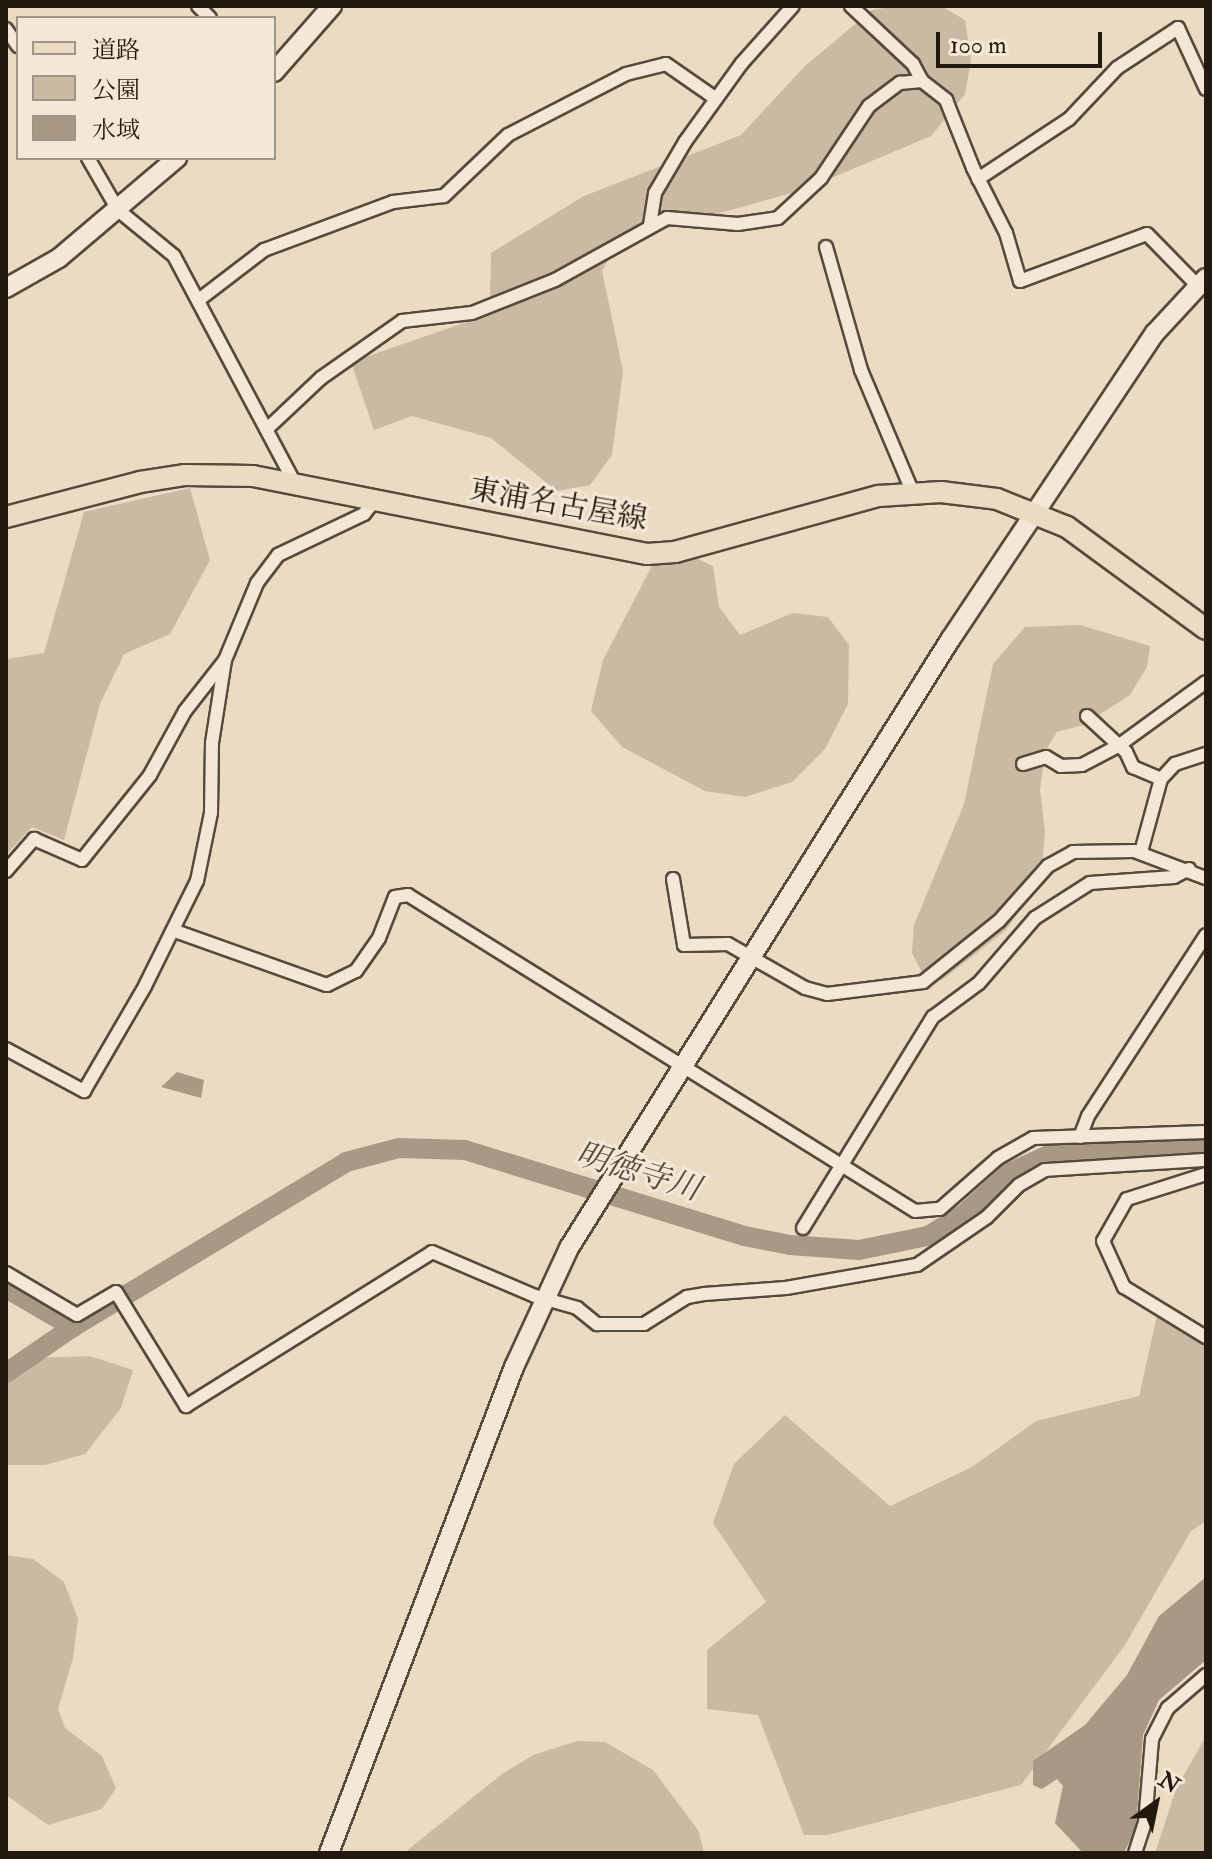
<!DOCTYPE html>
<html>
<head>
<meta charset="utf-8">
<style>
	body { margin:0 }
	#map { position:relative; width:1212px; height:1859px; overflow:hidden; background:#ecdbc3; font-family:"IM FELL Double Pica","Noto Serif JP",serif }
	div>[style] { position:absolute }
	.green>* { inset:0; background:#cabaa4 }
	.water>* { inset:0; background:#a89985 }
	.river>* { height:20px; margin:-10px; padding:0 10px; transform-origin:10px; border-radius:10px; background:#a89985 }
	.roads { filter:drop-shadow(2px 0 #564a3b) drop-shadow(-2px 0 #564a3b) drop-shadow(0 2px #564a3b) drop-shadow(0 -2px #564a3b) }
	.street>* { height:12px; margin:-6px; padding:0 6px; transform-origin:6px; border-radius:6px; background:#f3e8d8 }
	.secondary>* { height:18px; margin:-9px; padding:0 9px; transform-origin:9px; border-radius:9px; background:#f3e8d8 }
	.primary>* { height:20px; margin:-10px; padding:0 10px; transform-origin:10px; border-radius:10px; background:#ecdbc3 }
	span { translate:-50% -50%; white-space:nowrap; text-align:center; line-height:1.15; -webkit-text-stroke:6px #f3e8d8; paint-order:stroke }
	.street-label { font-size:30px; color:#24190e }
	.water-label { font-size:32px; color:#594c3e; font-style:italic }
	.frame { position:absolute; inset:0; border:8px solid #24190e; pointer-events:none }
	.legend { position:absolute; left:16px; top:16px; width:260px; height:144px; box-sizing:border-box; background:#f3e8d8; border:2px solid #a09587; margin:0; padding:10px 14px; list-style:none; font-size:24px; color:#24190e }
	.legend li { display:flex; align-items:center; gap:16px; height:40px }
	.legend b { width:40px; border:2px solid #a09587 }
	.north { position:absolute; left:1116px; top:1763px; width:80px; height:80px; -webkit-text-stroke:6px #f3e8d8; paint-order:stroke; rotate:33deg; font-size:22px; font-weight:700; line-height:32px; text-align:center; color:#24190e }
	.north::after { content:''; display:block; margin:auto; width:28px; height:36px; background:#24190e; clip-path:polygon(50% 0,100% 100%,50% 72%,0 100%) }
	.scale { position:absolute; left:936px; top:32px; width:166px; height:36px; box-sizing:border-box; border:4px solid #24190e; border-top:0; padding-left:10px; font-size:24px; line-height:28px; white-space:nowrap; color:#24190e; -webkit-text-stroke:6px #f3e8d8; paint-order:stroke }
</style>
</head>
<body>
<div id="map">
	<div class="green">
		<i style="clip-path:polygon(896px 6px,941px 6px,965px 20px,971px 61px,965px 94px,931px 136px,803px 190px,619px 241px,602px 271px,623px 371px,612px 455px,590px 485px,557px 491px,491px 438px,412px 416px,374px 430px,351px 362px,478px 318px,490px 304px,491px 253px,584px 196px,741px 135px,805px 66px,872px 10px)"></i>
		<i style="clip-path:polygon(190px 488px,210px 560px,170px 634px,124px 654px,100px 704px,64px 840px,32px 827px,6px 855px,6px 659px,44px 653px,84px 512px)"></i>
		<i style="clip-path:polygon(689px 555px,713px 566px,719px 607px,740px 635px,793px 613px,828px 617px,849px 645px,848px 704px,825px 749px,792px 782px,745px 797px,705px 791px,622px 747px,591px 711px,603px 660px,655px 560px)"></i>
		<i style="clip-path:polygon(1080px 625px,1150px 646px,1147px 667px,1130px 695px,1083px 725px,1057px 732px,1045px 752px,1040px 790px,1045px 832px,1041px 879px,1006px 930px,942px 980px,926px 980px,912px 953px,914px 925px,964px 804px,993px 664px,1025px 627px)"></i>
		<i style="clip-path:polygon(1157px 1316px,1206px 1339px,1206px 1521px,1191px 1531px,1125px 1645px,1021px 1785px,828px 1835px,804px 1835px,758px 1715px,707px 1709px,707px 1650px,766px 1602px,713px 1523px,734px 1464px,785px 1415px,890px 1506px,972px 1467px,1036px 1421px,1139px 1396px)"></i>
		<i style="clip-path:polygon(90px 1356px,133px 1370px,121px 1408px,85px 1454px,45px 1465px,6px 1465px,6px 1366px,30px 1358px)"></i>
		<i style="clip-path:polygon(6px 1555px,33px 1559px,64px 1582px,78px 1619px,73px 1658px,58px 1709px,65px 1728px,102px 1756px,116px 1788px,102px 1809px,48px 1825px,6px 1795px)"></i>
		<i style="clip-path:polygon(1206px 1736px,1206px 1853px,1155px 1853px,1176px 1789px)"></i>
		<i style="clip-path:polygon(577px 1741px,605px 1742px,653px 1770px,698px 1830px,704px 1853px,404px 1853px,502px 1774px,533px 1755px)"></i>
	</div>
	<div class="water">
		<i style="clip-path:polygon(177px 1072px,204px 1080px,201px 1098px,161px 1087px)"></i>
		<i style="clip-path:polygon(1206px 1577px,1206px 1660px,1159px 1700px,1143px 1735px,1136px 1828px,1124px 1853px,1083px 1853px,1055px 1823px,1063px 1786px,1057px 1779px,1042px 1789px,1033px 1785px,1033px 1761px,1085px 1725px,1127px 1675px,1159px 1616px)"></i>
	</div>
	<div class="river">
		<i style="left:6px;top:1288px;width:78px;rotate:30.2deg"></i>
		<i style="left:6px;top:1373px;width:81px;rotate:-34.5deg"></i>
		<i style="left:73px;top:1327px;width:319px;rotate:-31.1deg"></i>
		<i style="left:346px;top:1162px;width:55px;rotate:-14.8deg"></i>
		<i style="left:399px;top:1148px;width:66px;rotate:1.7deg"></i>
		<i style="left:465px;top:1150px;width:292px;rotate:17.1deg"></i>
		<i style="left:744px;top:1236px;width:47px;rotate:11.1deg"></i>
		<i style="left:790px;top:1245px;width:69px;rotate:4.1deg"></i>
		<i style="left:859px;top:1250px;width:70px;rotate:-11.5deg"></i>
		<i style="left:928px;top:1236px;width:42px;rotate:-31.4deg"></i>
		<i style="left:964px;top:1214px;width:63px;rotate:-41.8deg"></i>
		<i style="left:1011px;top:1172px;width:46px;rotate:-24.3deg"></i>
		<i style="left:1053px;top:1153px;width:153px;rotate:-1.5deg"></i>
	</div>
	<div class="roads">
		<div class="street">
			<i style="left:198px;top:6px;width:17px;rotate:45deg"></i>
			<i style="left:851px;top:6px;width:85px;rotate:43.1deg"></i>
			<i style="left:913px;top:64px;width:19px;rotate:62deg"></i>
			<i style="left:6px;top:29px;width:21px;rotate:55deg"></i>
			<i style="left:88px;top:158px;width:60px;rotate:60deg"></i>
			<i style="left:118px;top:210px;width:72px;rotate:39.4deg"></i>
			<i style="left:174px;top:256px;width:256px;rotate:62deg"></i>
			<i style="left:978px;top:179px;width:109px;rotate:-33.4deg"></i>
			<i style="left:1069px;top:119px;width:70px;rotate:-46.7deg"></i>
			<i style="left:1117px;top:68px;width:73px;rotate:-33.3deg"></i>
			<i style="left:1178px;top:28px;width:67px;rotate:65.3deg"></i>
			<i style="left:650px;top:225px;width:32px;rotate:-81deg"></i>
			<i style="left:655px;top:193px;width:59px;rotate:-59.5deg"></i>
			<i style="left:685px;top:142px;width:97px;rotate:-54.2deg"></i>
			<i style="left:742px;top:63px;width:76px;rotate:-48.2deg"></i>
			<i style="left:826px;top:247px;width:128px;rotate:74.1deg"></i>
			<i style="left:861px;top:370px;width:131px;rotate:67.1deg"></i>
			<i style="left:200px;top:299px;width:81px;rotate:-37.4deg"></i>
			<i style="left:264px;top:250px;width:138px;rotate:-20.4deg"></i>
			<i style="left:393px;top:202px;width:51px;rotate:-6.7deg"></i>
			<i style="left:444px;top:196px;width:88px;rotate:-43.6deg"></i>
			<i style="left:508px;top:135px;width:133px;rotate:-27.3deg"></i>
			<i style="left:626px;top:74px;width:41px;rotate:-14deg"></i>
			<i style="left:666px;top:64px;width:60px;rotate:34.8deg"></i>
			<i style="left:268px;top:428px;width:73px;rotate:-43.3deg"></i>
			<i style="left:321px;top:378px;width:99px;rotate:-35.1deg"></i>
			<i style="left:402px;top:321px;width:70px;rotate:-6.5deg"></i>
			<i style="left:472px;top:313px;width:89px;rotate:-21.7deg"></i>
			<i style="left:555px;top:280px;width:128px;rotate:-29deg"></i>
			<i style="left:667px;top:218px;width:71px;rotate:4.8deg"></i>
			<i style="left:738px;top:224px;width:40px;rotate:-8.5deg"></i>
			<i style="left:778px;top:218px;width:59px;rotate:-42.9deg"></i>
			<i style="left:821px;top:178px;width:87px;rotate:-56.3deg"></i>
			<i style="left:869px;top:106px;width:39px;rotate:-37deg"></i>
			<i style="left:900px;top:83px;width:22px;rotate:-5deg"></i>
			<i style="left:922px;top:81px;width:31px;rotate:38deg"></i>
			<i style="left:946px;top:100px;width:73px;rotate:68.3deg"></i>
			<i style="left:973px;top:168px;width:73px;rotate:63.1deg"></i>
			<i style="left:1006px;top:233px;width:50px;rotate:73.7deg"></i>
			<i style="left:1020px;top:281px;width:135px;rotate:-20.3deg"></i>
			<i style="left:1147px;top:234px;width:71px;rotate:45.6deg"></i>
			<i style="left:1087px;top:716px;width:53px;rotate:42.7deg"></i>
			<i style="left:1126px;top:752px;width:17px;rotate:65deg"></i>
			<i style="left:1133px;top:767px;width:30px;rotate:23deg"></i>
			<i style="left:1023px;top:764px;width:24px;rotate:-17deg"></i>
			<i style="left:1046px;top:757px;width:17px;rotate:31deg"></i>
			<i style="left:1061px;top:766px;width:21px;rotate:-3deg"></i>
			<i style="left:1082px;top:765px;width:41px;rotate:-27.8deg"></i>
			<i style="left:1118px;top:746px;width:109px;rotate:-36deg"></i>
			<i style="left:1141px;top:852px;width:76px;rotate:-74.7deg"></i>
			<i style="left:1161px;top:779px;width:21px;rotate:-47deg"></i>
			<i style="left:1175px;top:764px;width:33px;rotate:-18deg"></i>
			<i style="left:6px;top:871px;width:43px;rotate:-48.8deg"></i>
			<i style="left:34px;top:839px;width:52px;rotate:23.6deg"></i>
			<i style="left:82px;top:860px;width:109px;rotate:-51.3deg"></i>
			<i style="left:150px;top:775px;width:73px;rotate:-61.3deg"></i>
			<i style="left:185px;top:711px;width:65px;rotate:-51.9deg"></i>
			<i style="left:673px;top:879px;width:67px;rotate:80.5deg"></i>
			<i style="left:684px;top:945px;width:44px;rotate:-1.3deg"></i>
			<i style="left:728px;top:944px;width:89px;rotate:29.7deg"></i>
			<i style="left:805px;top:988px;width:23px;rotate:15deg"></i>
			<i style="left:827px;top:994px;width:97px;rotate:-7.1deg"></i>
			<i style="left:923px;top:982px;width:97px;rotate:-38.8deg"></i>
			<i style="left:999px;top:921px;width:74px;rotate:-48.3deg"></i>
			<i style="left:1048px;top:866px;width:29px;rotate:-29deg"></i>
			<i style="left:1073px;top:852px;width:61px;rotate:-0.9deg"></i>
			<i style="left:1134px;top:851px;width:77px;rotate:20.6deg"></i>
			<i style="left:175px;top:931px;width:161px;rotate:19.6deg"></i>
			<i style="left:327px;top:985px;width:32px;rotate:-26deg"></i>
			<i style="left:356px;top:971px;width:40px;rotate:-55.1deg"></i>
			<i style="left:379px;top:938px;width:44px;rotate:-68.7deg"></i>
			<i style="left:395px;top:897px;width:13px;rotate:-9deg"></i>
			<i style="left:408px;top:895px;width:597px;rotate:31.93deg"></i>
			<i style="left:915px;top:1211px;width:25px;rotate:-5deg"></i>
			<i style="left:940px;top:1209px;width:77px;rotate:-41.3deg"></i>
			<i style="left:998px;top:1158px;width:40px;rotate:-29.7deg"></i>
			<i style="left:1033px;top:1138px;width:173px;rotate:-2deg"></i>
			<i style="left:6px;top:1049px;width:89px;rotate:28.3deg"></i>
			<i style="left:84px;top:1091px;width:121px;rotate:-59.8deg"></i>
			<i style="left:145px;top:986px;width:117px;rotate:-63.7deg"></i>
			<i style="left:197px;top:881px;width:69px;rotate:-78.4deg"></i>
			<i style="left:211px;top:813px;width:70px;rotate:-89.2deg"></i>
			<i style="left:212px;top:743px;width:84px;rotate:-81.1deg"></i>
			<i style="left:225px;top:660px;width:83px;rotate:-67.4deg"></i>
			<i style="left:257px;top:583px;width:35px;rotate:-53deg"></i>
			<i style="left:278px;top:555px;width:95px;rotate:-25.5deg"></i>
			<i style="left:364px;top:514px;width:18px;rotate:-52deg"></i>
			<i style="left:1080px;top:1137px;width:22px;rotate:-69deg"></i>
			<i style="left:1088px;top:1116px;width:216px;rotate:-56.9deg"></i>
			<i style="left:1206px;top:1174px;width:83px;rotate:162.4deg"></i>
			<i style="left:1127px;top:1199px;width:48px;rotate:119.7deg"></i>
			<i style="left:1103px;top:1241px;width:51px;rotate:65.5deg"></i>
			<i style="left:1124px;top:1287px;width:96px;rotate:31.4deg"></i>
			<i style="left:803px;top:1228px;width:248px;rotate:-58.4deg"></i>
			<i style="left:933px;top:1017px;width:57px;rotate:-36.5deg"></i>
			<i style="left:979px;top:983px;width:86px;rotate:-49.3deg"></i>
			<i style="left:1035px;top:918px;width:65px;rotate:-32.5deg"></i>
			<i style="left:1090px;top:883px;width:84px;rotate:-4.1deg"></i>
			<i style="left:1174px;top:877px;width:17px;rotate:-28deg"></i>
			<i style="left:6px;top:1273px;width:82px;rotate:30.6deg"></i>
			<i style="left:77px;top:1315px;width:45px;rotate:-30.5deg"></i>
			<i style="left:116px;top:1292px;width:134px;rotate:58.4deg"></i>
			<i style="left:186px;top:1406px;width:290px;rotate:-32deg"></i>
			<i style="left:432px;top:1252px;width:112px;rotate:23.1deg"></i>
			<i style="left:535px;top:1296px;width:44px;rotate:15.9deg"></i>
			<i style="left:577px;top:1308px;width:26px;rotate:39deg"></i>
			<i style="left:597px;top:1324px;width:47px"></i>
			<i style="left:644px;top:1324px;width:51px;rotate:-32.1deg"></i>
			<i style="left:687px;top:1297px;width:17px;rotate:-10deg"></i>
			<i style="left:704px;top:1294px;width:82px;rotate:-4.2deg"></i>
			<i style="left:786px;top:1288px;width:133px;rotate:-10deg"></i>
			<i style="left:917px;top:1265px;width:85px;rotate:-34.4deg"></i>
			<i style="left:987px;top:1217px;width:45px;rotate:-45deg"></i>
			<i style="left:1019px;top:1185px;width:30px;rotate:-30deg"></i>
			<i style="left:1045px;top:1170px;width:161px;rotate:-3.6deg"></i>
			<i style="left:1135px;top:1853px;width:32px;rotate:-72deg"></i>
			<i style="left:1145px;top:1823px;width:84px;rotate:-85.2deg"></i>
			<i style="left:1152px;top:1739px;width:35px;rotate:-63deg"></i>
			<i style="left:1168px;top:1708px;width:50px;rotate:-41deg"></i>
		</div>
		<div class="secondary">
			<i style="left:274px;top:72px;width:88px;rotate:-48.7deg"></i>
			<i style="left:6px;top:288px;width:61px;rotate:-29.5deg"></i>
			<i style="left:59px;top:258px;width:155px;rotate:-40.3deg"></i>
			<i style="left:329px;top:1853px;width:520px;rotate:-69.16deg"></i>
			<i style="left:514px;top:1367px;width:131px;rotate:-65.2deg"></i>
			<i style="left:569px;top:1248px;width:718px;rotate:-57.93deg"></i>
			<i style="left:950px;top:640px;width:369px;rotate:-56.3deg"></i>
			<i style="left:1155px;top:333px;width:75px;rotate:-47.2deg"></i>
		</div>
		<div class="primary">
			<i style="left:6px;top:517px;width:138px;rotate:-14.6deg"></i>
			<i style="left:140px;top:482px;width:46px;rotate:-8.8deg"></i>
			<i style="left:185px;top:475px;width:68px;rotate:0.8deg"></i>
			<i style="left:253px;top:476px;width:402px;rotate:11.2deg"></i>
			<i style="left:647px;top:554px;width:28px;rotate:-4deg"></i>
			<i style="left:675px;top:552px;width:212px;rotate:-15.4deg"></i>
			<i style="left:879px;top:496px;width:62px;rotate:-3.7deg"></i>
			<i style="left:941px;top:492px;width:56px;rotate:7.1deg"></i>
			<i style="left:997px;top:499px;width:75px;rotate:21.8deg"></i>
			<i style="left:1067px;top:527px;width:172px;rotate:36.3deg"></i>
		</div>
	</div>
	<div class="street-label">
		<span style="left:558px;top:505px;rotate:10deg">東浦名古屋線</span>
	</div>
	<div class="water-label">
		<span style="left:638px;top:1172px;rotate:17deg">明徳寺川</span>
	</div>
	<div class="frame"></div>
	<ul class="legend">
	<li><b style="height:10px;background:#ecdbc3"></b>道路</li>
	<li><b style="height:22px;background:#cabaa4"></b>公園</li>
	<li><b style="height:22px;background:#a89985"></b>水域</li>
	</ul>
	<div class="north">N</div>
	<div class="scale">100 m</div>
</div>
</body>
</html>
